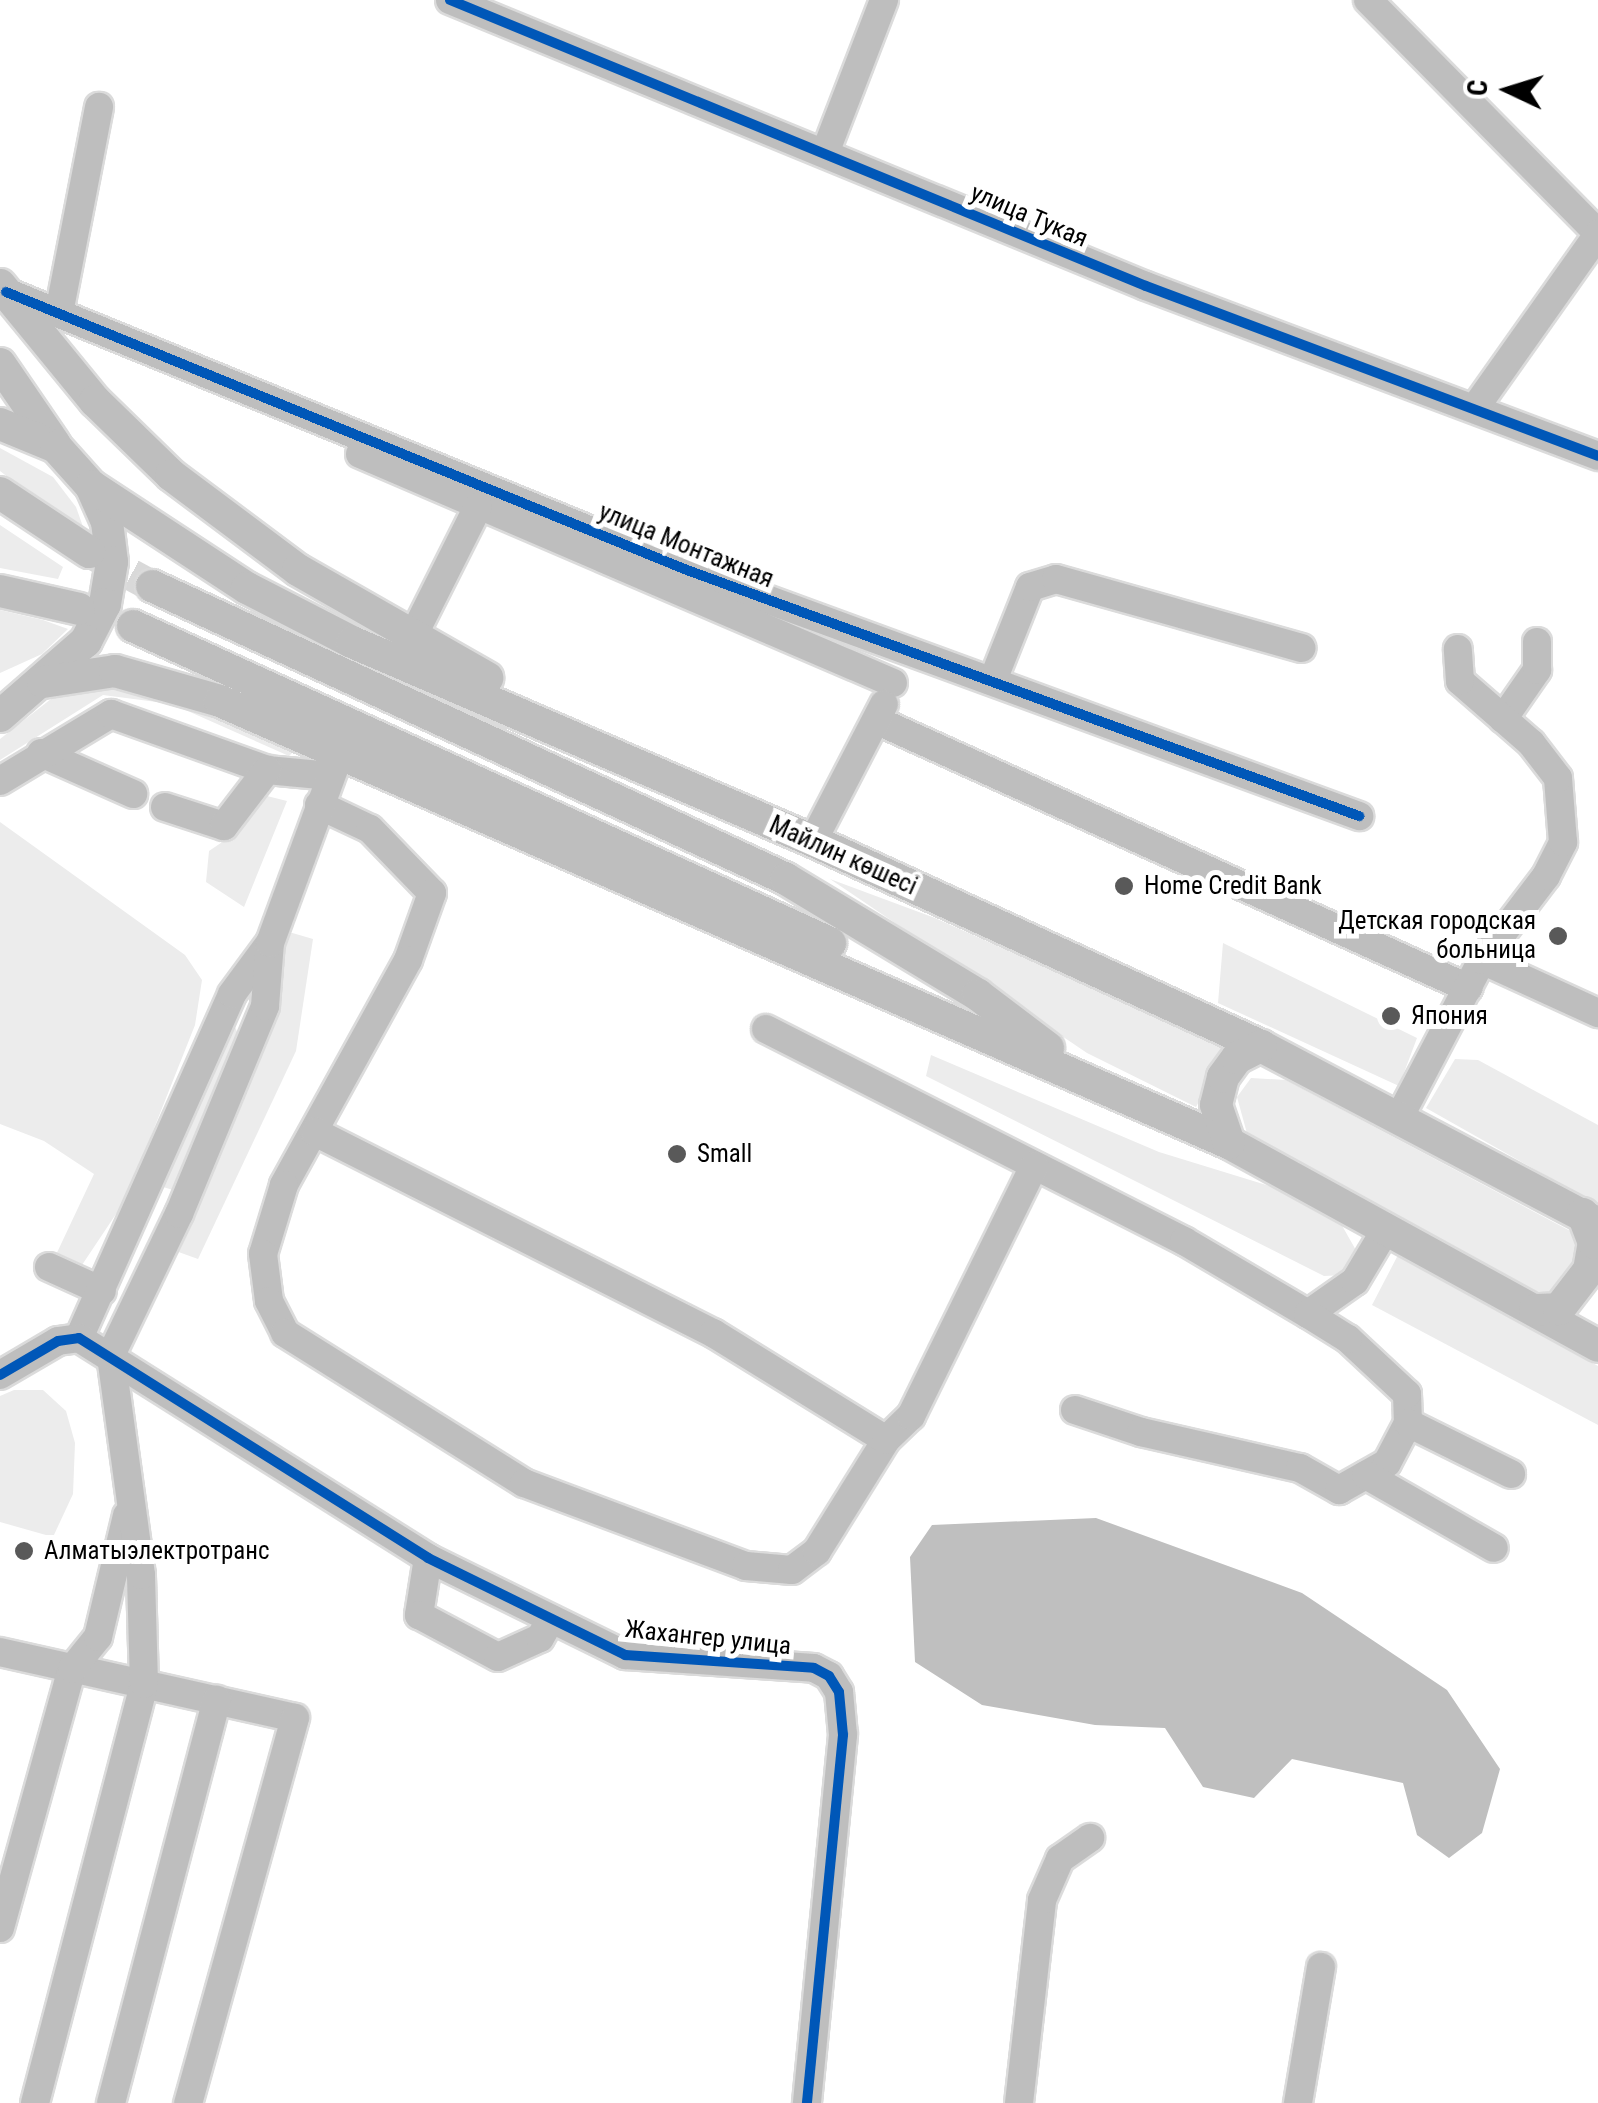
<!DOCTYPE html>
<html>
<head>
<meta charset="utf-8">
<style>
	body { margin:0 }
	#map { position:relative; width:1598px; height:2103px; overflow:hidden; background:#fff; font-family:"Roboto Condensed",sans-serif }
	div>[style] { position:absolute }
	.green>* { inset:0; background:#ececec }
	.water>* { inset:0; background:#bfbfbf }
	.major-tunnel>* { height:32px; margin-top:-16px; transform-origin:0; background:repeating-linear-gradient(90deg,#d9d9d9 0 32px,transparent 0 48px) }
	.roads { filter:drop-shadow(2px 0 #dbdbdb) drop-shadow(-2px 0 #dbdbdb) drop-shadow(0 2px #dbdbdb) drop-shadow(0 -2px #dbdbdb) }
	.minor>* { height:28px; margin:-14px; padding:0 14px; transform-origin:14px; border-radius:14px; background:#bebebe }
	.major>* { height:32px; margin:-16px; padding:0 16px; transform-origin:16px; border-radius:16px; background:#bebebe }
	.cycleway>* { height:10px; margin:-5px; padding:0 5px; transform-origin:5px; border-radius:5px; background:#0057b8 }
	.dots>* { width:28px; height:28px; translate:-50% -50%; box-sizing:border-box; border:5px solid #fff; border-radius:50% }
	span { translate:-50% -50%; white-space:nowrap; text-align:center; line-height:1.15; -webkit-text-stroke:10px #fff; paint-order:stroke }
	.street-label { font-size:25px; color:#000 }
	.poi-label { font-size:25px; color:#000 }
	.left { translate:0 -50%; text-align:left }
	.right { translate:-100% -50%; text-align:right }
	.north { position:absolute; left:1458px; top:40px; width:100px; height:100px; -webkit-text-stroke:8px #fff; paint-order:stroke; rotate:274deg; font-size:28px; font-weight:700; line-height:40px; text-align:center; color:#000 }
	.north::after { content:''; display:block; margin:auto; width:35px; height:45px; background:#000; clip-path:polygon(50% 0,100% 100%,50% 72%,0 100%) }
</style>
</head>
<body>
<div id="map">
	<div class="green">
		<i style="clip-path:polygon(0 448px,53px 477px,76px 507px,87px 538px,0 471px)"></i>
		<i style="clip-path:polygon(0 525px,63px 567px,58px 579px,0 568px)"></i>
		<i style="clip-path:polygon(0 610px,43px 620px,68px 629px,42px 654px,0 673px)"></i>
		<i style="clip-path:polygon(100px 683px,173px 692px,298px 747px,289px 756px,172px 704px,103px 695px,0 760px,0 739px,51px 699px)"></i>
		<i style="clip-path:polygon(259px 794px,287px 801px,244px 907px,206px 882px,209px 851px,243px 828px)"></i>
		<i style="clip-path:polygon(0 822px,185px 955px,202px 980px,195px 1025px,126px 1199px,82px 1265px,54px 1259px,94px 1174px,44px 1141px,0 1124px)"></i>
		<i style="clip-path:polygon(830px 879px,935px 918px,1228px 1049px,1196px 1107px,1087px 1053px)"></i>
		<i style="clip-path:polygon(289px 932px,313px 939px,296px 1051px,198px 1259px,173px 1250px)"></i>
		<i style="clip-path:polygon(1223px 943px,1417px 1038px,1399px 1086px,1218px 1003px)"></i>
		<i style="clip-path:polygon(232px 1020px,241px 1041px,180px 1192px,163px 1187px)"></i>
		<i style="clip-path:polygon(931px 1055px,1159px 1152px,1279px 1189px,1340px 1222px,1357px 1252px,1345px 1275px,1324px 1276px,926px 1076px)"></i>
		<i style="clip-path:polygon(1455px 1059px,1478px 1060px,1598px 1125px,1598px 1205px,1426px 1108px)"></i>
		<i style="clip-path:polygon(1251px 1078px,1286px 1080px,1576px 1234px,1577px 1266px,1557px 1292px,1514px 1290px,1248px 1137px,1237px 1097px)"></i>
		<i style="clip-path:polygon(1398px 1255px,1598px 1366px,1598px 1425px,1372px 1305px)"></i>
		<i style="clip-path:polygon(14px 1390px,43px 1390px,66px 1411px,75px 1443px,73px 1494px,53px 1537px,0 1522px,0 1396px)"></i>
	</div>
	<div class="water">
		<i style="clip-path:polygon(1096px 1518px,1302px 1593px,1447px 1690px,1500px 1769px,1482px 1833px,1449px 1858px,1417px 1835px,1403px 1783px,1292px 1759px,1254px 1798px,1203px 1787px,1165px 1728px,1095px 1725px,982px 1705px,915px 1662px,910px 1557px,932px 1525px)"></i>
	</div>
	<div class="major-tunnel">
		<i style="left:89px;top:552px;width:72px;rotate:28.4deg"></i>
	</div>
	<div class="roads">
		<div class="minor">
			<i style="left:450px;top:0;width:752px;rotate:22.34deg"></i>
			<i style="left:1146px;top:286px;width:483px;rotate:20.6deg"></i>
			<i style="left:1368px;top:0;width:327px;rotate:45.4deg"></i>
			<i style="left:825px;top:153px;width:164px;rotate:-68.9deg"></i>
			<i style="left:6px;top:292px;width:736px;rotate:22.21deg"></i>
			<i style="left:687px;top:570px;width:716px;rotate:20.11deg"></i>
			<i style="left:59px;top:313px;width:210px;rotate:-79deg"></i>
			<i style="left:1475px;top:408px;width:213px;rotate:-54.7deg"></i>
			<i style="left:360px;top:454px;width:580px;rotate:23.25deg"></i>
			<i style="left:411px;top:640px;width:149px;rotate:-63.3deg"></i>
			<i style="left:993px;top:680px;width:100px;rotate:-68.3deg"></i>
			<i style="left:1030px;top:587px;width:27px;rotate:-17deg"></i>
			<i style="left:1056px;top:579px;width:255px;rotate:15.7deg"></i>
			<i style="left:1503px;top:719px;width:60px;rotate:-55.2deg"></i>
			<i style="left:1537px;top:670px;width:28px;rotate:-90deg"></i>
			<i style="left:878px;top:721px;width:648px;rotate:24.35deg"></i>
			<i style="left:41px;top:753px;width:101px;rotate:24deg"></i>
			<i style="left:0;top:781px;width:130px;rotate:-31.1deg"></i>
			<i style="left:111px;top:714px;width:166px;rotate:19.7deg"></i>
			<i style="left:267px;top:770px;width:64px;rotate:5.4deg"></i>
			<i style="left:319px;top:805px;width:56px;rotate:25.2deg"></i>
			<i style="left:370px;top:829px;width:89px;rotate:45.9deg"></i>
			<i style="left:432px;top:893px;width:71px;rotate:109.7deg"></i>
			<i style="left:408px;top:960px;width:257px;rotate:118.9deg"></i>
			<i style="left:284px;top:1185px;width:72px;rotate:106.9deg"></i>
			<i style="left:263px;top:1254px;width:47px;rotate:82.7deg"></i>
			<i style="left:269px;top:1301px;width:36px;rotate:63deg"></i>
			<i style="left:285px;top:1333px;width:282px;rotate:32.1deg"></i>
			<i style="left:524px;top:1483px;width:237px;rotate:20.5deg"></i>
			<i style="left:746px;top:1566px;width:46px;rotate:5deg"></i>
			<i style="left:792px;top:1570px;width:31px;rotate:-37deg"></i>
			<i style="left:817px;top:1551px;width:131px;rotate:-58.1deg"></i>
			<i style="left:165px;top:807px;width:62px;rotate:17.9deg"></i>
			<i style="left:224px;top:826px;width:71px;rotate:-52.5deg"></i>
			<i style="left:813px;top:841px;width:154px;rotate:-62.6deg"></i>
			<i style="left:1482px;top:960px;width:128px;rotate:24.6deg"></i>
			<i style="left:766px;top:1029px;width:469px;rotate:26.9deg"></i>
			<i style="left:1184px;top:1241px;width:144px;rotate:30.5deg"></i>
			<i style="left:1308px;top:1314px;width:57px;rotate:-35.1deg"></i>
			<i style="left:1355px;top:1281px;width:61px;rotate:-59.2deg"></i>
			<i style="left:1400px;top:1116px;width:176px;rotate:-62.3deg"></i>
			<i style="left:1482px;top:960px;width:106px;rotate:-52.7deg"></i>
			<i style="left:1546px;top:876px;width:38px;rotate:-63deg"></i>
			<i style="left:1563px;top:842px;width:64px;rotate:-94.5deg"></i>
			<i style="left:1558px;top:778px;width:44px;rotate:-127.6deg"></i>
			<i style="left:1531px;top:743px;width:94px;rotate:-138.9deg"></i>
			<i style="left:1460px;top:681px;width:32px;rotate:-94deg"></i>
			<i style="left:315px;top:1132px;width:446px;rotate:26.8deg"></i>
			<i style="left:713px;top:1333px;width:203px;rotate:31.7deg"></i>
			<i style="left:886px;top:1440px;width:35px;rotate:-44deg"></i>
			<i style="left:911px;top:1416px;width:279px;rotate:-63.8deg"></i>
			<i style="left:49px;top:1267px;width:58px;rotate:24.4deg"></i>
			<i style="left:79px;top:1338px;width:376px;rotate:-66deg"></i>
			<i style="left:232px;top:994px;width:62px;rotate:-53.5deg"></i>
			<i style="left:0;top:1375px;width:67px;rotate:-30.4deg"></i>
			<i style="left:58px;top:1341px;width:21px;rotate:-8deg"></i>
			<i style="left:79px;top:1338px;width:413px;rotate:32.2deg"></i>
			<i style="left:428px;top:1558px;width:220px;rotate:26.2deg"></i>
			<i style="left:625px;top:1655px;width:189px;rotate:3.9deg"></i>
			<i style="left:814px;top:1668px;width:17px;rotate:28deg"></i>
			<i style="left:829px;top:1676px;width:19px;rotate:58deg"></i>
			<i style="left:839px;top:1692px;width:43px;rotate:84.7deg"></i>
			<i style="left:843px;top:1735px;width:370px;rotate:95.6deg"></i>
			<i style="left:1075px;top:1410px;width:70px;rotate:18.4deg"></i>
			<i style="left:1141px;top:1432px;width:163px;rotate:12.8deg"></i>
			<i style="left:1300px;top:1468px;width:45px;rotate:29.4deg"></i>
			<i style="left:1339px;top:1490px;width:55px;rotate:-29.4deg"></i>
			<i style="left:1387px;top:1463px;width:45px;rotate:-62.3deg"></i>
			<i style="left:1408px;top:1423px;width:29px;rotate:-92deg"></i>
			<i style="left:1407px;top:1394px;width:81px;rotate:-137deg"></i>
			<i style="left:1348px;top:1339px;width:47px;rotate:-148deg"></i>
			<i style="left:1408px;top:1423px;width:115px;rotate:26.3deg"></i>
			<i style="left:1366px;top:1475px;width:147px;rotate:29.7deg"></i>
			<i style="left:428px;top:1558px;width:58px;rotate:99deg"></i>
			<i style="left:419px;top:1615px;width:89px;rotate:28deg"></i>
			<i style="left:498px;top:1657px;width:46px;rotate:-24.3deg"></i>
			<i style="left:540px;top:1638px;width:22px;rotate:-60deg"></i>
			<i style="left:0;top:1652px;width:302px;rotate:12.6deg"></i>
			<i style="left:295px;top:1718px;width:400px;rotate:105.5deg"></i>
			<i style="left:0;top:1928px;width:269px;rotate:-74.5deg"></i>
			<i style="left:72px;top:1669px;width:41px;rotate:-50.9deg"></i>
			<i style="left:98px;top:1637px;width:125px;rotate:-76.6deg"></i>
			<i style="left:35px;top:2103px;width:433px;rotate:-75.4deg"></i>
			<i style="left:144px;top:1684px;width:109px;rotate:-91.6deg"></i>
			<i style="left:141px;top:1575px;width:222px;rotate:-97.8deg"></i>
			<i style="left:111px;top:1355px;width:157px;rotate:-64.3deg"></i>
			<i style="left:179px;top:1214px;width:225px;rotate:-67.5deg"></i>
			<i style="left:265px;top:1006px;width:63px;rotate:-85.5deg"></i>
			<i style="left:270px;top:943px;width:200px;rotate:-69.8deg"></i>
			<i style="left:111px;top:2103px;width:417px;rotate:-75.3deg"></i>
			<i style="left:1019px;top:2103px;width:204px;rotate:-83.5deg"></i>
			<i style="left:1042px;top:1900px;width:45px;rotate:-66.3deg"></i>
			<i style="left:1060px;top:1859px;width:37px;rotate:-35deg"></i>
			<i style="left:1298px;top:2103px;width:138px;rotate:-80.4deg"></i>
		</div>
		<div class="major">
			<i style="left:0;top:285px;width:150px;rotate:50.7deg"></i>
			<i style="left:95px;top:401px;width:106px;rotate:44.2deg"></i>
			<i style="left:171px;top:475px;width:159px;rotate:36.8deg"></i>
			<i style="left:298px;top:570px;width:218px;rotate:29.7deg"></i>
			<i style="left:0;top:364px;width:96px;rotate:55.6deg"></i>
			<i style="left:0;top:424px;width:61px;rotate:22.3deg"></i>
			<i style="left:56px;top:447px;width:52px;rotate:48.1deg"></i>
			<i style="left:91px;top:486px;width:39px;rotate:66deg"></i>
			<i style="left:107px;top:522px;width:40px;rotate:82.9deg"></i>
			<i style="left:112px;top:562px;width:43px;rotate:99.5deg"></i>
			<i style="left:105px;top:604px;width:42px;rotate:117.2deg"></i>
			<i style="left:86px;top:641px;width:114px;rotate:138.9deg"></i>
			<i style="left:91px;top:486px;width:186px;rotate:33.2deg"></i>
			<i style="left:247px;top:588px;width:118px;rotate:27.2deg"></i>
			<i style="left:352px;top:642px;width:502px;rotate:23.35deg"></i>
			<i style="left:813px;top:841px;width:493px;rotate:24.6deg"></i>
			<i style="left:1261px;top:1046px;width:381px;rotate:27.8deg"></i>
			<i style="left:0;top:493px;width:107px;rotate:33.5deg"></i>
			<i style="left:152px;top:586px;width:698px;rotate:24.8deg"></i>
			<i style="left:786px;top:879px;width:224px;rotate:31.1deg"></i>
			<i style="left:978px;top:995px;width:88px;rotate:37.1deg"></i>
			<i style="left:0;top:591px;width:81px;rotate:12.8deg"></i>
			<i style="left:133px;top:626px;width:766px;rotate:24.46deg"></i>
			<i style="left:43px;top:682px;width:73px;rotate:-8.7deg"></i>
			<i style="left:115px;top:671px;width:109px;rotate:15.9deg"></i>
			<i style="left:220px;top:701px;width:1102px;rotate:23.66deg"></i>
			<i style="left:1229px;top:1143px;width:421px;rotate:28.8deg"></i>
			<i style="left:1229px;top:1143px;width:40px;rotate:-108.9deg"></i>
			<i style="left:1216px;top:1105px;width:29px;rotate:-76deg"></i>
			<i style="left:1223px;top:1077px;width:24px;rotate:-54deg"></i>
			<i style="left:1237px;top:1058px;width:27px;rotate:-27deg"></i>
			<i style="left:1535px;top:1310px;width:24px;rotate:-2deg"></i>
			<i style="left:1559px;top:1309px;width:49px;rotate:-52.4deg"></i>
			<i style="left:1589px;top:1270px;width:27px;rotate:-80deg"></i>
			<i style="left:1594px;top:1243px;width:31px;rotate:-111deg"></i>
		</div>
	</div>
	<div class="cycleway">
		<i style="left:450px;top:0;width:752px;rotate:22.34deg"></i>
		<i style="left:1146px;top:286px;width:483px;rotate:20.6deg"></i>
		<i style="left:6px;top:292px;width:736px;rotate:22.21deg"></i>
		<i style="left:687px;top:570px;width:716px;rotate:20.11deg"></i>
		<i style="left:0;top:1375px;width:67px;rotate:-30.4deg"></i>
		<i style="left:58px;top:1341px;width:21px;rotate:-8deg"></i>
		<i style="left:79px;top:1338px;width:413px;rotate:32.2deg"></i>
		<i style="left:428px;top:1558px;width:220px;rotate:26.2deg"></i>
		<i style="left:625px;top:1655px;width:189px;rotate:3.9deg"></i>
		<i style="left:814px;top:1668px;width:17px;rotate:28deg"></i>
		<i style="left:829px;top:1676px;width:19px;rotate:58deg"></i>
		<i style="left:839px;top:1692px;width:43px;rotate:84.7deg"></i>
		<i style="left:843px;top:1735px;width:370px;rotate:95.6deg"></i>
	</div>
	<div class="dots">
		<i style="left:1124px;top:886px;background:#595959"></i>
		<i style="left:1558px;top:936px;background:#595959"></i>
		<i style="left:1391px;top:1016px;background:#595959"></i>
		<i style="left:677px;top:1154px;background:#595959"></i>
		<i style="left:24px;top:1551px;background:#595959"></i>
	</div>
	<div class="street-label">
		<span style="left:1029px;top:216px;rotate:23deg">улица Тукая</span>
		<span style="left:686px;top:546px;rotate:22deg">улица Монтажная</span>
		<span style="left:843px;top:856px;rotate:24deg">Майлин көшесі</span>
		<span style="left:708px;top:1638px;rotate:6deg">Жахангер улица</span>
	</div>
	<div class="poi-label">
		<span class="left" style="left:1144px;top:886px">Home Credit Bank</span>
		<span class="right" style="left:1536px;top:936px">Детская городская<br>больница</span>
		<span class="left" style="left:1411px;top:1016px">Япония</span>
		<span class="left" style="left:697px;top:1154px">Small</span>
		<span class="left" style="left:44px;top:1551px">Алматыэлектротранс</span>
	</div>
	<div class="north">С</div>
</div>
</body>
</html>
